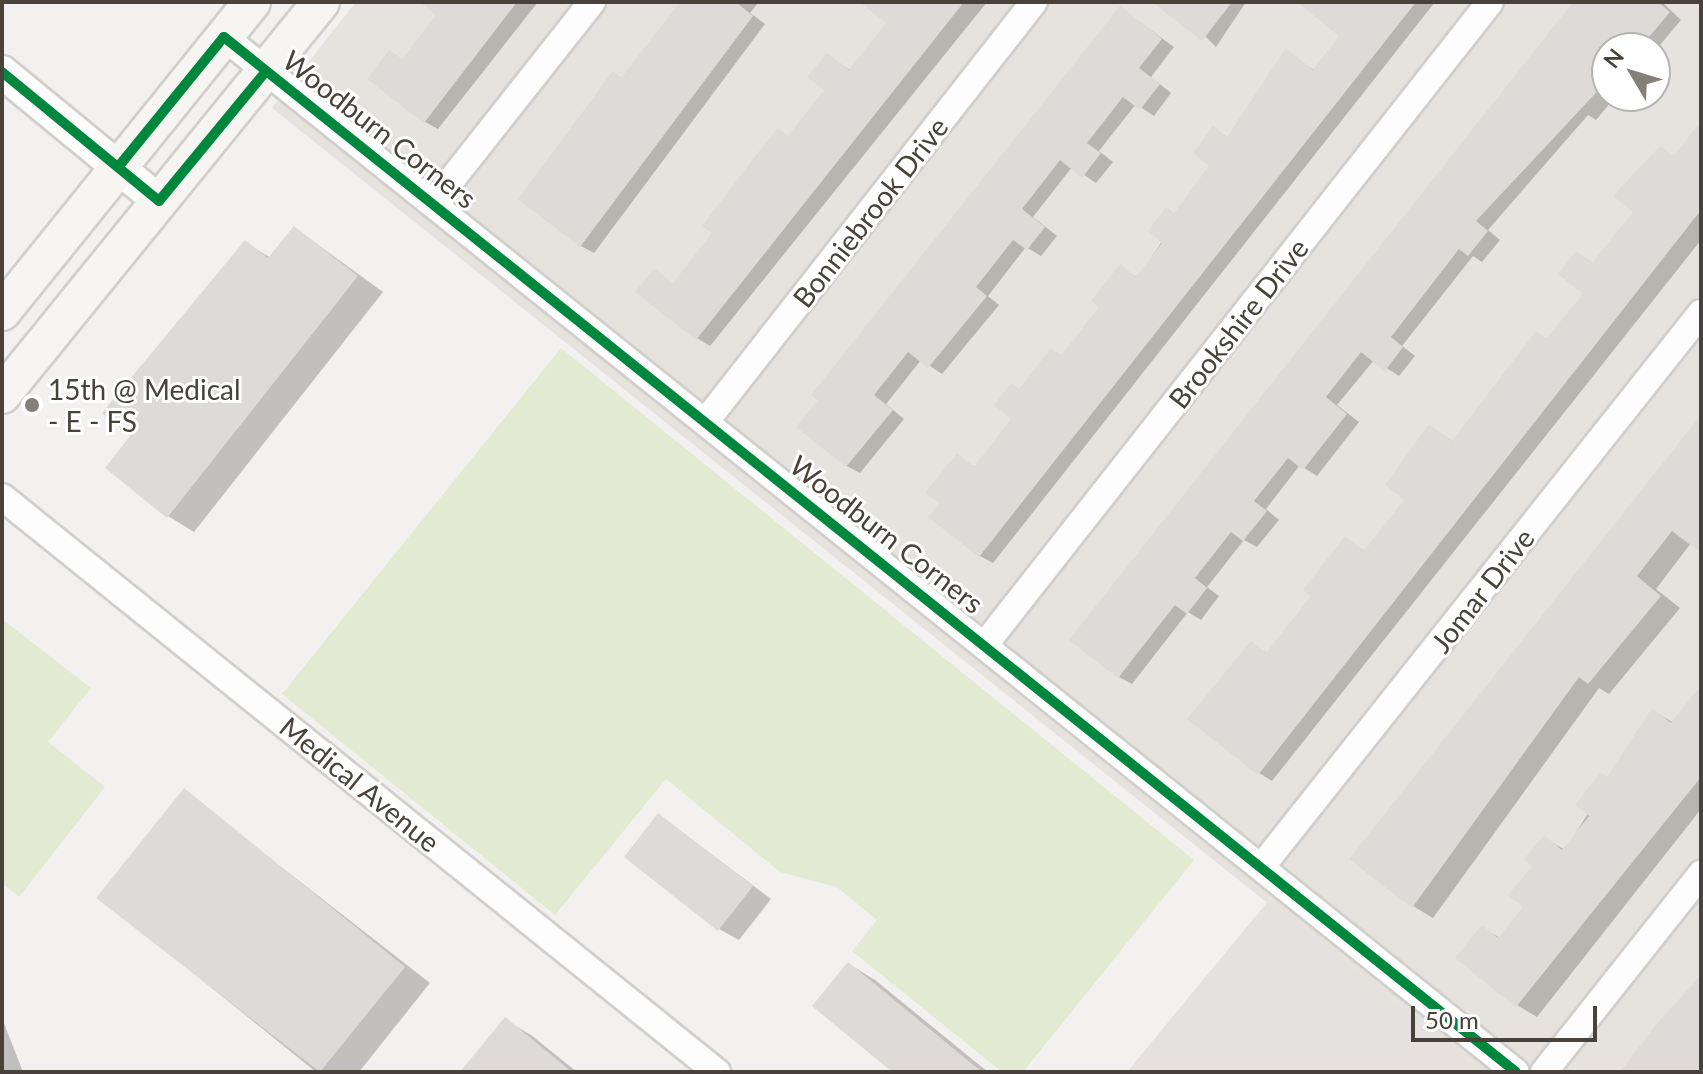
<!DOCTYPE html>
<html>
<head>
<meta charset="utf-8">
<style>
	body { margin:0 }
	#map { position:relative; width:1703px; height:1074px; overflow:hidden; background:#f3f1ef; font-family:Lato,sans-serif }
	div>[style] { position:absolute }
	.residential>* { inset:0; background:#e6e2dd }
	.industrial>* { inset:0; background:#e5e1df }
	.green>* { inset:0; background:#e2ead1 }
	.shadow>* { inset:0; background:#0003 }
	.building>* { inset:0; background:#dddad7 }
	.roads { filter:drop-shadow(2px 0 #d1cfcc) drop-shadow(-2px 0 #d1cfcc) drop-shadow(0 2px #d1cfcc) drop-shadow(0 -2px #d1cfcc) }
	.minor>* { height:26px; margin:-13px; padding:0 13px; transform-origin:13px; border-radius:13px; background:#fdfdfd }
	.tertiary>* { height:32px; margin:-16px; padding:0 16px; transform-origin:16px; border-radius:16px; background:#fdfdfd }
	.secondary>* { height:36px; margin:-18px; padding:0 18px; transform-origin:18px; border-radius:18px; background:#f7f5f2 }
	.cycleway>* { height:10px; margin:-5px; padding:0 5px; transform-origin:5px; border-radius:5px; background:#00873e }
	.dots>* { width:22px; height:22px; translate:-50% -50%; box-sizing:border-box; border:4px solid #fff; border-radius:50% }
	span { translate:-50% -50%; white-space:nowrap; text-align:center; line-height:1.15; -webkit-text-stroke:6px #fff; paint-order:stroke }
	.street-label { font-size:28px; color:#49423a }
	.poi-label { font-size:28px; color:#49423a }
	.left { translate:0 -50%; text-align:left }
	.frame { position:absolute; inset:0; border:4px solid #49423a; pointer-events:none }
	.north { position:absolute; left:1591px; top:32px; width:80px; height:80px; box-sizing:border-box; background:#fff; border:2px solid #b6b3b0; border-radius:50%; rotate:308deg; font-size:22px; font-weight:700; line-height:32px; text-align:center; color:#49423a }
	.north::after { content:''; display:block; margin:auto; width:28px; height:36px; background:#847f79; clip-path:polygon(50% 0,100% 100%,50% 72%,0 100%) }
	.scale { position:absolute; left:1411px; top:1006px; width:186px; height:36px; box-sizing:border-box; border:4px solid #49423a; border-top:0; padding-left:10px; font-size:24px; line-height:28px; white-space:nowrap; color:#49423a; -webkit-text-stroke:6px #fff; paint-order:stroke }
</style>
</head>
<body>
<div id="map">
	<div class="residential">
		<i style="clip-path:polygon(evenodd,356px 2px,1701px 2px,1701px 1072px,1479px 1072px,272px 108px,356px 2px,1607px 48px,1655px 48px,1655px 96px,1607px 96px,1607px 48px)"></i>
	</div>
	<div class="industrial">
		<i style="clip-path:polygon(1269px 900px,1479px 1072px,1127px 1072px)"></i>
	</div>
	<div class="green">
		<i style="clip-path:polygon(561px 348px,1194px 860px,1023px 1072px,1002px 1072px,852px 951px,877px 920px,837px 887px,780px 872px,666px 779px,555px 915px,282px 694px)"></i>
		<i style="clip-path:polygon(2px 619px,91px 688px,48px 742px,105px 787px,19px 897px,2px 883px)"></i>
	</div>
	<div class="shadow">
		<i style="clip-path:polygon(422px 2px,538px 2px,438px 129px,425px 122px,439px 15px)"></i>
		<i style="clip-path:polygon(682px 2px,759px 2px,750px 13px,765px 24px,594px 253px,581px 246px,613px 73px,623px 79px)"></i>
		<i style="clip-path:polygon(867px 2px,987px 2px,710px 346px,697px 338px,674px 284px,826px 90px,828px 55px,851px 71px,889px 23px)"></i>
		<i style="clip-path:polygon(1171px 2px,1246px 2px,1216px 47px)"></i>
		<i style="clip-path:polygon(1319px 2px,1435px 2px,993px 563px,980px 556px,942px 503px,957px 456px,976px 468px,1014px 419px,1020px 390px,1051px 350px,1063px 357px,1102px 307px,1120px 266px,1138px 278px,1212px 165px,1214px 129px,1229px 138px,1286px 51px,1315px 71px,1342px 35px)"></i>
		<i style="clip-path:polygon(1573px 2px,1662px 2px,1681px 20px,1655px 51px,1607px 48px,1607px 96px,1616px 96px,1596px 120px,1588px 115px,1488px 230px,1500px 240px,1482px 262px,1473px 256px,1402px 346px,1415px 356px,1399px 376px,1374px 360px,1337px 405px,1359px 422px,1317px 476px,1300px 465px,1266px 509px,1279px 520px,1257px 547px,1244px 540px,1207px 587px,1219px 596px,1201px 620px,1188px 612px,1132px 684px,1119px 677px)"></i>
		<i style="clip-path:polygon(1120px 8px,1174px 47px,1151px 77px,1171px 93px,1154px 116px,1136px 104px,1099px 151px,1113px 162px,1096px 183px,1072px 167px,1033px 217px,1057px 236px,1041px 256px,1026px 247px,988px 296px,999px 305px,942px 374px,921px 360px,886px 404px,904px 419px,860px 473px,847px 466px,799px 427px)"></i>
		<i style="clip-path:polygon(1701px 125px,1701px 240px,1272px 781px,1259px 773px,1252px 644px,1268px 654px,1314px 596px,1346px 539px,1366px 552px,1407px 500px,1429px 426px,1454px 442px,1536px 333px,1548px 340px,1585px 293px,1577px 253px,1594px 264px)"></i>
		<i style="clip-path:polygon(295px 228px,383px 292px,194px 532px,168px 516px,133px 436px,246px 243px,271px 258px)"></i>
		<i style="clip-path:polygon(1646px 486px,1701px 526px,1701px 550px,1691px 543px,1656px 589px,1680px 608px,1609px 694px,1599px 688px,1433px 918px,1413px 906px)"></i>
		<i style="clip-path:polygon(1701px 688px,1701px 809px,1537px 1017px,1517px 1005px,1483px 928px,1500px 938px,1525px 907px,1545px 838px,1565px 850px,1653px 711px,1674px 723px)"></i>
		<i style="clip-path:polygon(184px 791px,430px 983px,359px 1072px,316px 1072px,99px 897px)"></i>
		<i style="clip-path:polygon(659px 815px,771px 899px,739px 940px,719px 929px)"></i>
		<i style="clip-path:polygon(849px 964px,875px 980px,988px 1072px,895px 1072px)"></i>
		<i style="clip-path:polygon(2px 1018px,23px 1072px,2px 1072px)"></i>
		<i style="clip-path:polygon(505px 1020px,531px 1035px,577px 1072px,474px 1072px)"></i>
	</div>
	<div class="building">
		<i style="clip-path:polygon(419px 2px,517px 2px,424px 123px,367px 79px,389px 50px,402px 59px,436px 15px)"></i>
		<i style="clip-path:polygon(680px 2px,736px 2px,753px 16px,580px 247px,518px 199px,613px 71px,621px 78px)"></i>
		<i style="clip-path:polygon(859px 2px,964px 2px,696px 340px,635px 292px,654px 268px,673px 283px,712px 233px,702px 226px,757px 154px,778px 128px,788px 136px,824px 90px,807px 77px,827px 53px,849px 70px,886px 23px)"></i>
		<i style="clip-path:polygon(1152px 2px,1232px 2px,1202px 41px)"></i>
		<i style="clip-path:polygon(1297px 2px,1416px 2px,979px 557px,928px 517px,939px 503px,925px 493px,957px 453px,974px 467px,1011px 419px,994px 405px,1011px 383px,1019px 389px,1051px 348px,1061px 356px,1099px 307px,1091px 301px,1120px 264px,1136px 277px,1162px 243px,1148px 231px,1166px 207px,1174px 213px,1209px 166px,1193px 153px,1213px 126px,1227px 137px,1286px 48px,1313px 70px,1339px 36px)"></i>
		<i style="clip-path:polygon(1573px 2px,1658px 2px,1670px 12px,1640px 48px,1607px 48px,1607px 81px,1476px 221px,1488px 231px,1468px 256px,1459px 249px,1391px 337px,1403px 347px,1385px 371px,1361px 352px,1326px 397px,1347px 414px,1303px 470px,1288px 458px,1254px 501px,1267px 511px,1243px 541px,1231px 532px,1195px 578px,1207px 588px,1187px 614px,1175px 605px,1118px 678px,1069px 640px)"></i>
		<i style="clip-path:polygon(1120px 6px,1162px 39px,1139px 68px,1160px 84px,1140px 110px,1123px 97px,1087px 143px,1101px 153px,1082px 178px,1060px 160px,1022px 209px,1045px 227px,1027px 250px,1013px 240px,976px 287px,987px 296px,928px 368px,908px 352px,874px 395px,893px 410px,846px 467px,796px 427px,818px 400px,811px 395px)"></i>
		<i style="clip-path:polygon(1701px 121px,1701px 210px,1258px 775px,1187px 719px,1251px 641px,1266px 653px,1311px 596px,1303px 590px,1345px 536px,1364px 551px,1404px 500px,1385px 485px,1429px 424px,1452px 441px,1536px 331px,1546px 339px,1583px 294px,1558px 274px,1576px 251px,1592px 263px,1633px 212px,1613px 196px,1660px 146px,1674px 156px)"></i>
		<i style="clip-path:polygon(294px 226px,358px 276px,167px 518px,105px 468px,130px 436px,102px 413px,245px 240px,268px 258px)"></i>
		<i style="clip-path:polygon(1701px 415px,1701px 553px,1672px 531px,1637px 576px,1661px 596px,1588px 684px,1579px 677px,1412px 908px,1349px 859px)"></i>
		<i style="clip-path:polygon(1701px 685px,1701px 777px,1516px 1007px,1455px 958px,1482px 925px,1498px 938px,1523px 907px,1508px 895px,1532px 866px,1524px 859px,1544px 835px,1562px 850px,1589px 816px,1575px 805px,1601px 772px,1607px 777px,1652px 708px,1671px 723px)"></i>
		<i style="clip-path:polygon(184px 788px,405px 967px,320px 1072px,96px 898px)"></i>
		<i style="clip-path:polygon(658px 813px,753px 886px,718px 931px,624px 857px)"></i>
		<i style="clip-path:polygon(848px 962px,982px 1072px,892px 1072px,812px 1006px)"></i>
		<i style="clip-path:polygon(1701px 975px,1701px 1072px,1620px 1072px,1655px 1026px)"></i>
		<i style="clip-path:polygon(505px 1017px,572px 1072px,460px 1072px)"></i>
	</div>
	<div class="roads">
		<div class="minor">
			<i style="left:224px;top:37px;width:1655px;rotate:38.7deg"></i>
			<i style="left:434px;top:202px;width:255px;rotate:-51.7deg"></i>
			<i style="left:706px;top:421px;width:532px;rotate:-51.95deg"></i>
			<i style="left:2px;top:497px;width:918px;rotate:38.81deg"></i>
			<i style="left:986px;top:643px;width:815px;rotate:-51.82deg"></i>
			<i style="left:1262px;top:866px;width:706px;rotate:-51.56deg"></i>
			<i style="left:1544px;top:1072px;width:253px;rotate:-51.6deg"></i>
		</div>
		<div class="tertiary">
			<i style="left:2px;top:72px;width:203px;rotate:39.4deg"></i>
		</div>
		<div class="secondary">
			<i style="left:2px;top:312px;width:398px;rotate:-51.1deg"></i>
			<i style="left:2px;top:395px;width:506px;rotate:-50.93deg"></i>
		</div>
	</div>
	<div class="cycleway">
		<i style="left:2px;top:72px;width:203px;rotate:39.4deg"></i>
		<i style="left:159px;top:201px;width:168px;rotate:-50.5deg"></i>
		<i style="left:119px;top:166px;width:166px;rotate:-50.9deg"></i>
		<i style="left:224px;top:37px;width:1655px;rotate:38.7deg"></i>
	</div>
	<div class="dots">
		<i style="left:32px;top:405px;background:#847f79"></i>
	</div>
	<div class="street-label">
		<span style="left:380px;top:129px;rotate:38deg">Woodburn Corners</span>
		<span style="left:870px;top:212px;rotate:-52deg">Bonniebrook Drive</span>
		<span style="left:1238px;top:323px;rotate:-52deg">Brookshire Drive</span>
		<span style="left:887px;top:534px;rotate:38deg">Woodburn Corners</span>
		<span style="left:1482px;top:590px;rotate:-52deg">Jomar Drive</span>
		<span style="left:360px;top:784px;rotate:39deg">Medical Avenue</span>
	</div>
	<div class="poi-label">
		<span class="left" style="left:48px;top:405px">15th @ Medical<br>- E - FS</span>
	</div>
	<div class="frame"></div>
	<div class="north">N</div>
	<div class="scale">50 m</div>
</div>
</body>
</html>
